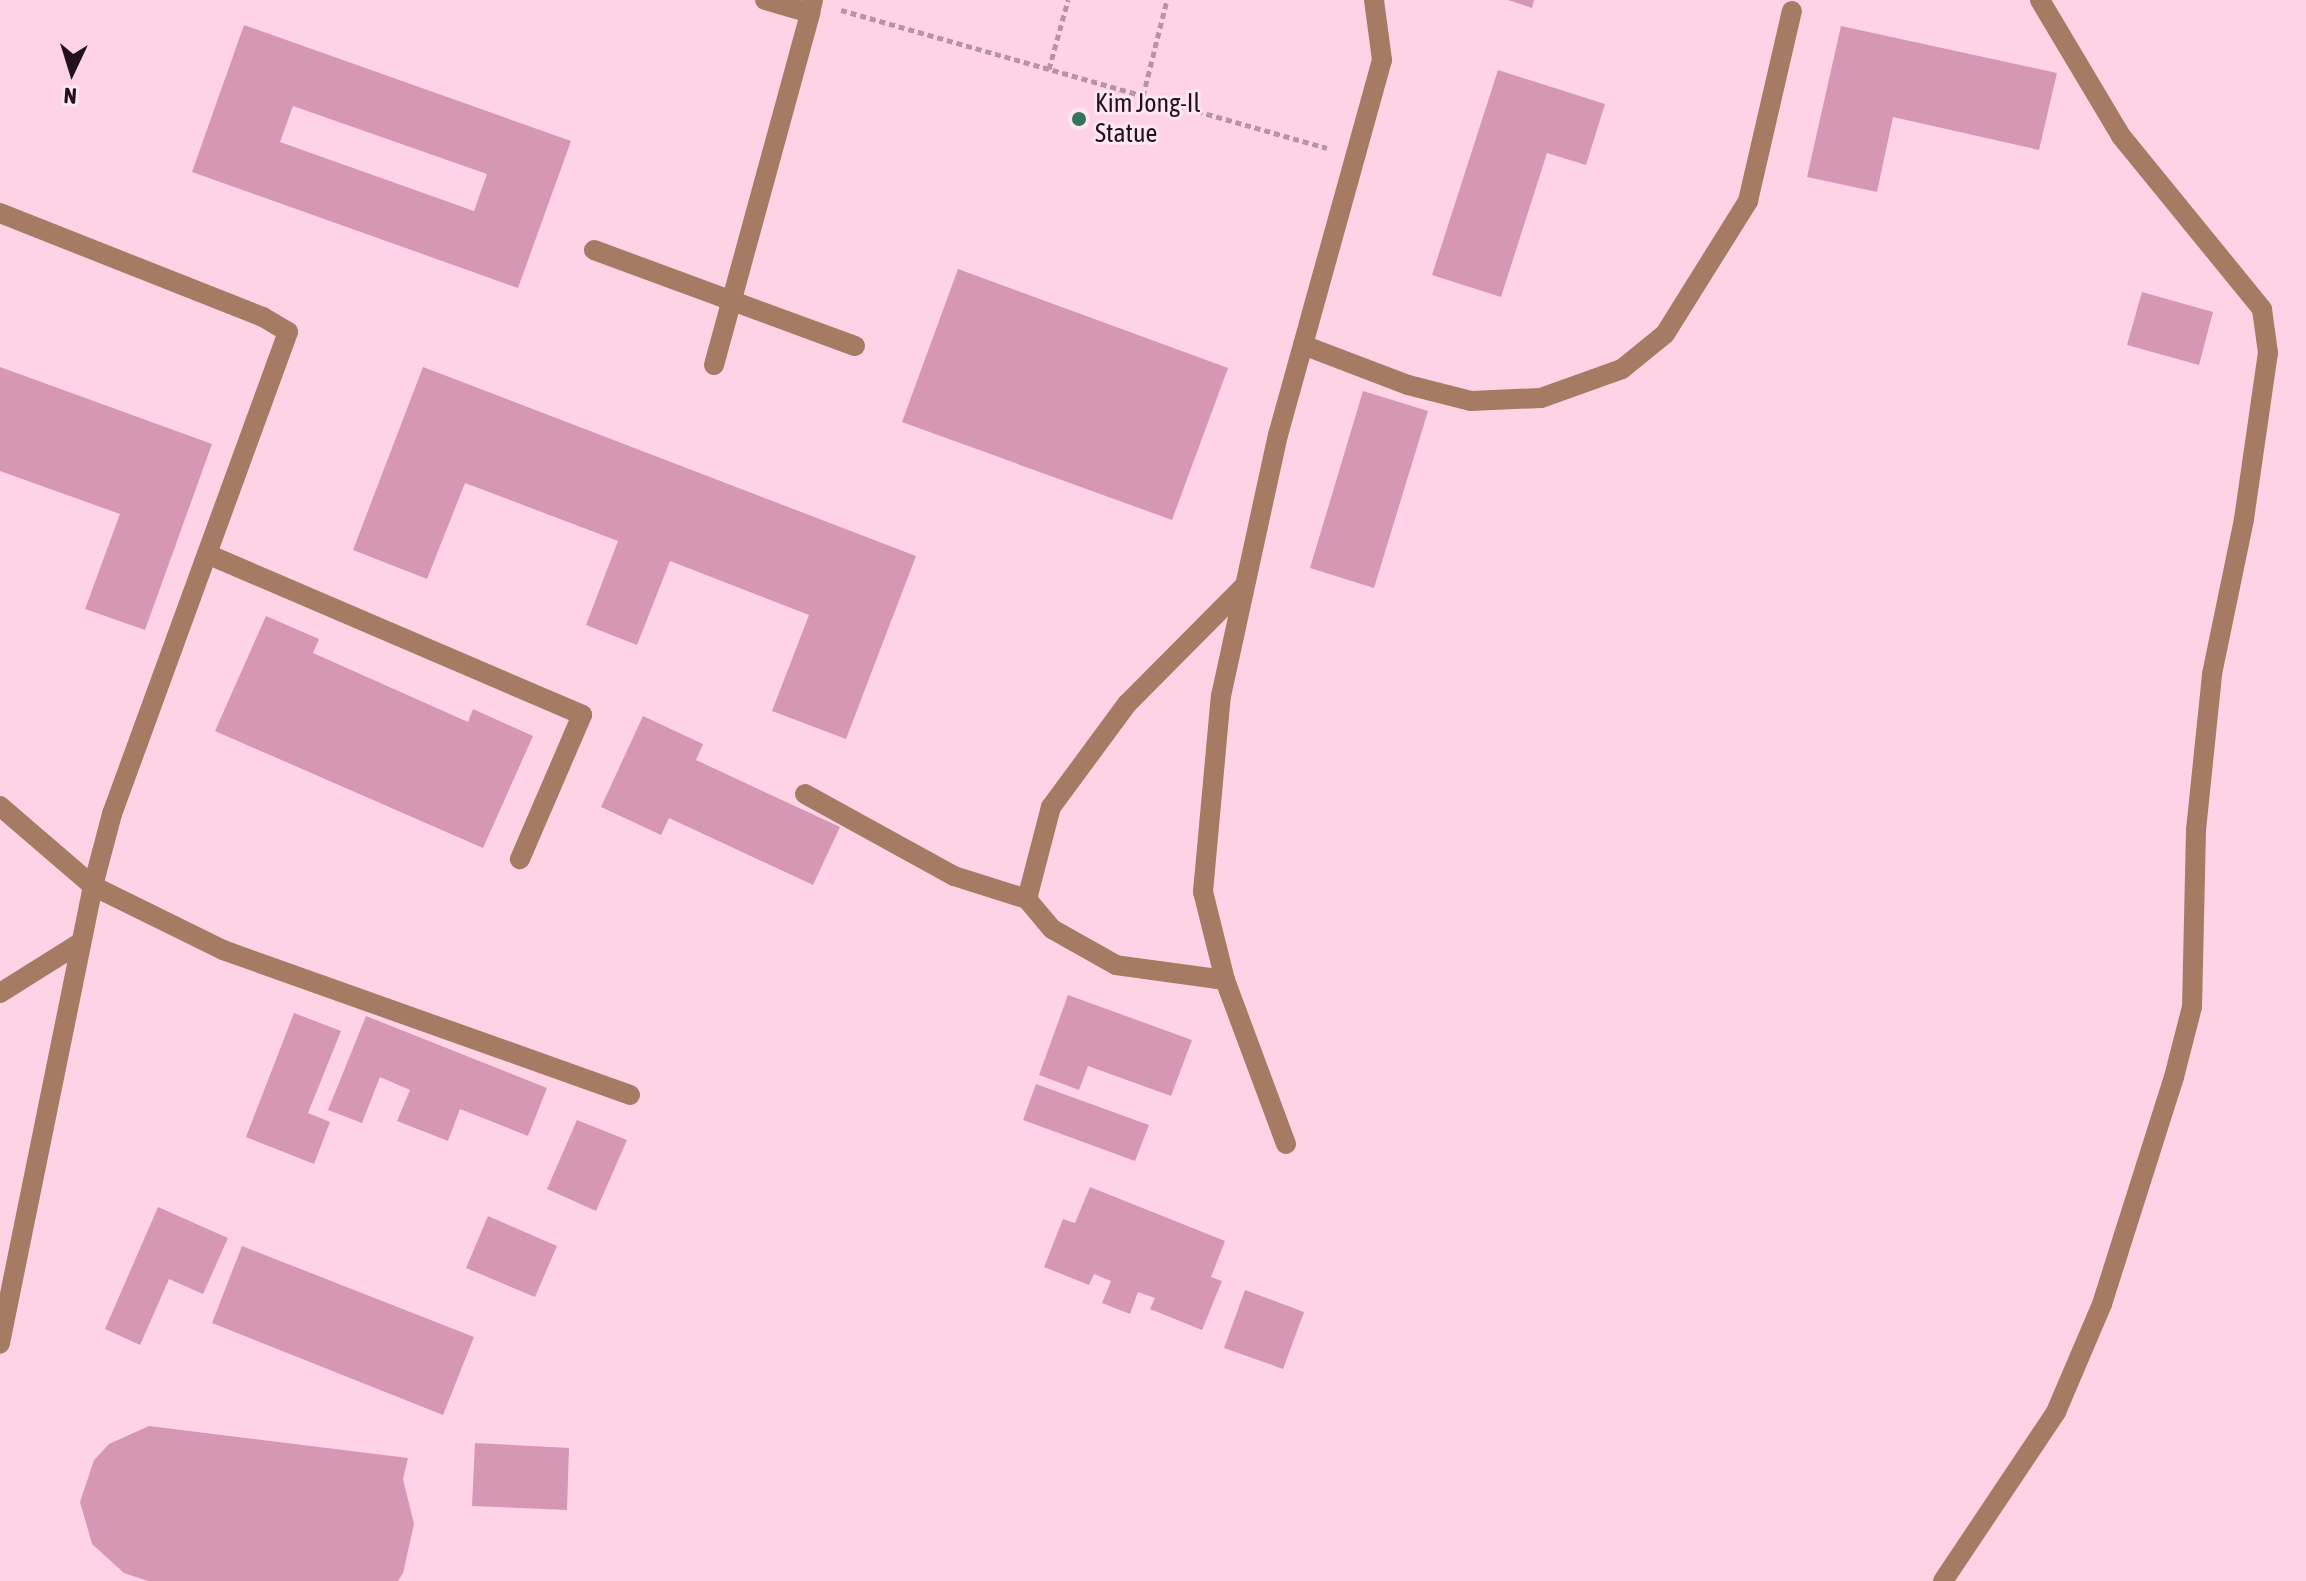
<!DOCTYPE html>
<html>
<head>
<meta charset="utf-8">
<style>
	body { margin:0 }
	#map { position:relative; width:2306px; height:1581px; overflow:hidden; background:#ffd3e6; font-family:"Asap Condensed",sans-serif }
	div>[style] { position:absolute }
	.building>* { inset:0; background:#d697b4 }
	.path>* { height:5px; margin-top:-2.5px; transform-origin:0; background:repeating-linear-gradient(90deg,#b794a3 0 6px,transparent 0 10px) }
	.minor>* { height:20px; margin:-10px; padding:0 10px; transform-origin:10px; border-radius:10px; background:#a67b63 }
	.dots>* { width:22px; height:22px; translate:-50% -50%; box-sizing:border-box; border:4px solid #fee7f0; border-radius:50% }
	span { translate:-50% -50%; white-space:nowrap; text-align:center; line-height:1.15; -webkit-text-stroke:6px #fee7f0; paint-order:stroke }
	.poi-label { font-size:26px; color:#24121a }
	.left { translate:0 -50%; text-align:left }
	.north { position:absolute; left:32px; top:32px; width:80px; height:80px; -webkit-text-stroke:6px #fee7f0; paint-order:stroke; rotate:184deg; font-size:22px; font-weight:700; line-height:32px; text-align:center; color:#24121a }
	.north::after { content:''; display:block; margin:auto; width:28px; height:36px; background:#24121a; clip-path:polygon(50% 0,100% 100%,50% 72%,0 100%) }
</style>
</head>
<body>
<div id="map">
	<div class="building">
		<i style="clip-path:polygon(1508px 0,1534px 0,1532px 8px)"></i>
		<i style="clip-path:polygon(evenodd,244px 25px,571px 141px,518px 288px,192px 172px,244px 25px,293px 106px,487px 174px,474px 211px,280px 142px,293px 106px)"></i>
		<i style="clip-path:polygon(1841px 26px,2057px 73px,2039px 150px,1893px 117px,1877px 192px,1807px 177px)"></i>
		<i style="clip-path:polygon(1498px 70px,1605px 104px,1586px 165px,1547px 153px,1501px 297px,1432px 275px)"></i>
		<i style="clip-path:polygon(958px 269px,1228px 368px,1172px 520px,902px 422px)"></i>
		<i style="clip-path:polygon(2142px 292px,2213px 312px,2199px 365px,2127px 345px)"></i>
		<i style="clip-path:polygon(0 367px,212px 444px,145px 630px,85px 609px,120px 514px,0 471px)"></i>
		<i style="clip-path:polygon(423px 367px,916px 556px,846px 739px,772px 711px,809px 615px,670px 561px,637px 645px,586px 625px,618px 541px,465px 483px,427px 579px,353px 550px)"></i>
		<i style="clip-path:polygon(1363px 391px,1428px 411px,1374px 588px,1310px 568px)"></i>
		<i style="clip-path:polygon(266px 616px,319px 639px,313px 653px,468px 722px,473px 709px,533px 736px,483px 848px,215px 731px)"></i>
		<i style="clip-path:polygon(643px 716px,703px 744px,696px 760px,840px 827px,813px 885px,669px 818px,661px 835px,601px 807px)"></i>
		<i style="clip-path:polygon(1068px 995px,1192px 1040px,1171px 1096px,1088px 1066px,1079px 1090px,1039px 1075px)"></i>
		<i style="clip-path:polygon(294px 1013px,341px 1031px,308px 1113px,330px 1122px,314px 1164px,246px 1137px)"></i>
		<i style="clip-path:polygon(366px 1016px,547px 1088px,528px 1136px,460px 1109px,448px 1141px,397px 1121px,410px 1090px,380px 1077px,362px 1123px,328px 1110px)"></i>
		<i style="clip-path:polygon(1036px 1084px,1149px 1125px,1135px 1161px,1023px 1120px)"></i>
		<i style="clip-path:polygon(577px 1120px,627px 1140px,596px 1211px,547px 1189px)"></i>
		<i style="clip-path:polygon(1090px 1187px,1225px 1241px,1211px 1277px,1222px 1281px,1202px 1330px,1150px 1309px,1155px 1298px,1138px 1292px,1130px 1314px,1102px 1303px,1111px 1281px,1094px 1274px,1089px 1285px,1044px 1267px,1063px 1219px,1075px 1223px)"></i>
		<i style="clip-path:polygon(158px 1207px,228px 1238px,203px 1294px,169px 1279px,140px 1345px,105px 1329px)"></i>
		<i style="clip-path:polygon(488px 1216px,557px 1246px,535px 1297px,466px 1268px)"></i>
		<i style="clip-path:polygon(242px 1246px,474px 1337px,443px 1415px,212px 1323px)"></i>
		<i style="clip-path:polygon(1245px 1290px,1304px 1312px,1283px 1369px,1224px 1348px)"></i>
		<i style="clip-path:polygon(149px 1426px,408px 1458px,403px 1479px,414px 1524px,403px 1573px,398px 1581px,148px 1581px,124px 1573px,92px 1544px,80px 1502px,94px 1460px,109px 1444px)"></i>
		<i style="clip-path:polygon(475px 1443px,569px 1448px,567px 1510px,472px 1506px)"></i>
	</div>
	<div class="path">
		<i style="left:841px;top:10px;width:505px;rotate:15.85deg"></i>
		<i style="left:1049px;top:69px;width:72px;rotate:-74.6deg"></i>
		<i style="left:1143px;top:96px;width:99px;rotate:-76deg"></i>
	</div>
	<div class="minor">
		<i style="left:765px;top:0;width:47px;rotate:16.1deg"></i>
		<i style="left:810px;top:13px;width:13px;rotate:-77deg"></i>
		<i style="left:0;top:213px;width:283px;rotate:21.6deg"></i>
		<i style="left:263px;top:317px;width:29px;rotate:31deg"></i>
		<i style="left:288px;top:332px;width:513px;rotate:110.06deg"></i>
		<i style="left:112px;top:814px;width:74px;rotate:104.8deg"></i>
		<i style="left:93px;top:886px;width:145px;rotate:26.2deg"></i>
		<i style="left:223px;top:950px;width:432px;rotate:19.6deg"></i>
		<i style="left:594px;top:250px;width:278px;rotate:20.2deg"></i>
		<i style="left:1303px;top:345px;width:112px;rotate:20.9deg"></i>
		<i style="left:1408px;top:385px;width:65px;rotate:14.3deg"></i>
		<i style="left:1471px;top:401px;width:70px;rotate:-2.5deg"></i>
		<i style="left:1541px;top:398px;width:86px;rotate:-19.7deg"></i>
		<i style="left:1622px;top:369px;width:55px;rotate:-39.1deg"></i>
		<i style="left:1665px;top:334px;width:157px;rotate:-58deg"></i>
		<i style="left:1748px;top:201px;width:195px;rotate:-77deg"></i>
		<i style="left:714px;top:365px;width:365px;rotate:-74.7deg"></i>
		<i style="left:207px;top:554px;width:408px;rotate:23.2deg"></i>
		<i style="left:582px;top:715px;width:157px;rotate:113.3deg"></i>
		<i style="left:805px;top:794px;width:170px;rotate:28.8deg"></i>
		<i style="left:954px;top:876px;width:77px;rotate:17.5deg"></i>
		<i style="left:0;top:806px;width:123px;rotate:40.7deg"></i>
		<i style="left:93px;top:886px;width:467px;rotate:101.5deg"></i>
		<i style="left:1225px;top:980px;width:110px;rotate:-172.2deg"></i>
		<i style="left:1116px;top:965px;width:73px;rotate:-150.6deg"></i>
		<i style="left:1052px;top:929px;width:39px;rotate:-130deg"></i>
		<i style="left:1027px;top:899px;width:95px;rotate:-75.4deg"></i>
		<i style="left:1051px;top:807px;width:128px;rotate:-53.6deg"></i>
		<i style="left:1127px;top:704px;width:166px;rotate:-45.2deg"></i>
		<i style="left:0;top:993px;width:92px;rotate:-32.1deg"></i>
		<i style="left:1286px;top:1144px;width:175px;rotate:-110.4deg"></i>
		<i style="left:1225px;top:980px;width:91px;rotate:-104deg"></i>
		<i style="left:1203px;top:892px;width:197px;rotate:-84.8deg"></i>
		<i style="left:1221px;top:696px;width:267px;rotate:-77.7deg"></i>
		<i style="left:1278px;top:435px;width:389px;rotate:-74.5deg"></i>
		<i style="left:1382px;top:60px;width:61px;rotate:-97.6deg"></i>
		<i style="left:1943px;top:1581px;width:203px;rotate:-56.2deg"></i>
		<i style="left:2056px;top:1412px;width:117px;rotate:-66.9deg"></i>
		<i style="left:2102px;top:1304px;width:238px;rotate:-72.4deg"></i>
		<i style="left:2174px;top:1077px;width:72px;rotate:-75.6deg"></i>
		<i style="left:2192px;top:1007px;width:177px;rotate:-88.7deg"></i>
		<i style="left:2196px;top:830px;width:157px;rotate:-84.1deg"></i>
		<i style="left:2212px;top:674px;width:158px;rotate:-78.3deg"></i>
		<i style="left:2244px;top:519px;width:168px;rotate:-81.8deg"></i>
		<i style="left:2268px;top:353px;width:44px;rotate:-97.8deg"></i>
		<i style="left:2262px;top:309px;width:223px;rotate:-129.2deg"></i>
		<i style="left:2121px;top:136px;width:158px;rotate:-120.8deg"></i>
	</div>
	<div class="dots">
		<i style="left:1079px;top:119px;background:#367460"></i>
	</div>
	<div class="poi-label">
		<span class="left" style="left:1095px;top:119px">Kim Jong-Il<br>Statue</span>
	</div>
	<div class="north">N</div>
</div>
</body>
</html>
